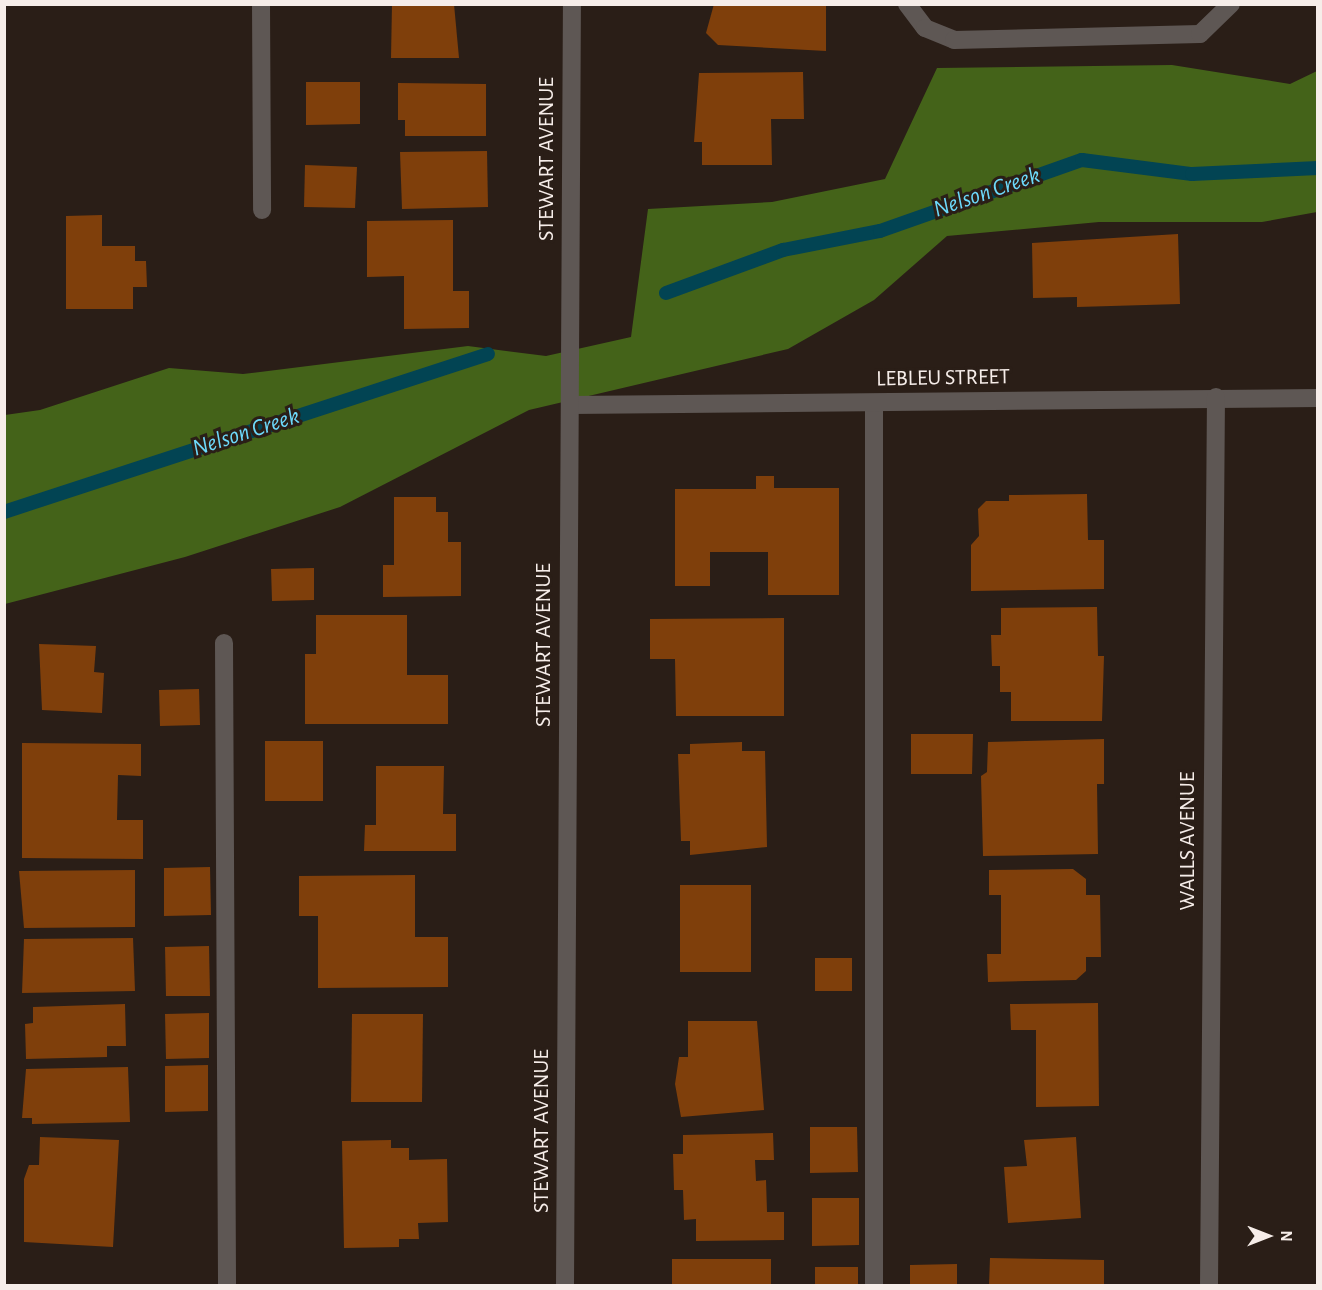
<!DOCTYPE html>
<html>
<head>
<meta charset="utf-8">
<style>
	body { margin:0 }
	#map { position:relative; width:1322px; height:1290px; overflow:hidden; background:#2a1e17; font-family:"Alegreya Sans",sans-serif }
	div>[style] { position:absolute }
	.forest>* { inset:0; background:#446319 }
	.stream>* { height:14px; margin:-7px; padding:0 7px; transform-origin:7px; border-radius:7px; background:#024453 }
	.building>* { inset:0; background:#7f3f0b }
	.lane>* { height:18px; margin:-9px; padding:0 9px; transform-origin:9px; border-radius:9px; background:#5e5754 }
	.street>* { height:18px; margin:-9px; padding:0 9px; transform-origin:9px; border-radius:9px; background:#5e5754 }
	span { translate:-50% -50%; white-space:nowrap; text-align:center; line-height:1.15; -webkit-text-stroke:6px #2a1e17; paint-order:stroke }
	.street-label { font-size:22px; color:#f6ede9 }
	.water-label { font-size:24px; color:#6dd9fa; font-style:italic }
	.frame { position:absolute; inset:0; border:6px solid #f6ede9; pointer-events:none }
	.north { position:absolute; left:1238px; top:1206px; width:60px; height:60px; -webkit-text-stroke:4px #2a1e17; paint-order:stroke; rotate:90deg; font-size:16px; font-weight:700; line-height:24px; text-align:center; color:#f6ede9 }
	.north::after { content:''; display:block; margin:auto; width:21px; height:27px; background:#f6ede9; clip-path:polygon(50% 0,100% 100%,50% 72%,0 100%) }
</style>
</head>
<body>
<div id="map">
	<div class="forest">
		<i style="clip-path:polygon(1172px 65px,1290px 84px,1317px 71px,1317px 212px,1262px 222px,1099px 222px,947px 236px,874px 300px,788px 349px,529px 410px,340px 507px,185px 557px,5px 604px,5px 415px,40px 410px,169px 368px,243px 374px,468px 346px,546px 356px,631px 337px,648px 209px,772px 202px,885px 179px,937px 68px)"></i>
	</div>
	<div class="stream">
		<i style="left:666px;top:293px;width:125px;rotate:-20.2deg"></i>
		<i style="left:783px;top:250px;width:99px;rotate:-11.1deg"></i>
		<i style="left:880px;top:231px;width:214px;rotate:-19.4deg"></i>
		<i style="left:1082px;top:160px;width:111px;rotate:7.3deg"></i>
		<i style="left:1192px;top:174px;width:126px;rotate:-2.7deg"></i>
		<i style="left:4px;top:512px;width:509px;rotate:-18.08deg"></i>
	</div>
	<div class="building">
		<i style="clip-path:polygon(392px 4px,454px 4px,459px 58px,391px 58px)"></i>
		<i style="clip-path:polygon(714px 4px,826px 4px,826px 51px,718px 45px,706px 33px)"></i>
		<i style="clip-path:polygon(803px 72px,804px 119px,771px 119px,772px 165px,702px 165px,702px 142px,694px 142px,699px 73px)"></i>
		<i style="clip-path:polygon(306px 82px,360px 82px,360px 124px,306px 125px)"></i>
		<i style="clip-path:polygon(398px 83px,486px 84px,486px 136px,405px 136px,405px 120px,398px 120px)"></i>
		<i style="clip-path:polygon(487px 151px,488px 207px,402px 209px,400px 152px)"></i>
		<i style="clip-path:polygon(305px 165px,357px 167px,355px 208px,304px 207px)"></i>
		<i style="clip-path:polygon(102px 215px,102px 246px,135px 246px,135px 261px,146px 261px,147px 287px,133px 287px,133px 309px,66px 309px,66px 216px)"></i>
		<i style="clip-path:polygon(453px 220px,453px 291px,469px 291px,469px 328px,404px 329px,404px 276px,367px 277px,367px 221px)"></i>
		<i style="clip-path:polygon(1178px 234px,1180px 304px,1077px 307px,1077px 297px,1033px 298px,1032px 243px)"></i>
		<i style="clip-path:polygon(756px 476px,774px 476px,774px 488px,839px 488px,839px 595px,768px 595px,768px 552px,710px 552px,710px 586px,675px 586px,675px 489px,756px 489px)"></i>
		<i style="clip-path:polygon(1087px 494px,1088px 540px,1104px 540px,1104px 589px,971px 591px,971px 545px,979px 536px,978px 509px,986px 501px,1009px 501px,1009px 495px)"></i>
		<i style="clip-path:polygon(394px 497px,436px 497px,436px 512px,448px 512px,448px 542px,461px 542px,461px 596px,383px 597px,383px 565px,394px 565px)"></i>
		<i style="clip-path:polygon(314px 568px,314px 600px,272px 601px,271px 569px)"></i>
		<i style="clip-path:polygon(1097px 607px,1098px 656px,1104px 656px,1102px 721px,1011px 721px,1011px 692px,1000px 692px,1000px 666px,992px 666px,991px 635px,1001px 635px,1001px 608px)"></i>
		<i style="clip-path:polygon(316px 615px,407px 615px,407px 675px,448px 675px,448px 724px,305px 724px,305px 654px,316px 654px)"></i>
		<i style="clip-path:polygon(784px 618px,784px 716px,676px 716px,675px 659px,650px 659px,650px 619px)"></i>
		<i style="clip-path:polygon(39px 644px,96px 646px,94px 672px,104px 673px,102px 713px,42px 710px)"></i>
		<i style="clip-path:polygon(199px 689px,200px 725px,160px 726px,159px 690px)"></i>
		<i style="clip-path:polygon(911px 734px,973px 734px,972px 774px,911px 774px)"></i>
		<i style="clip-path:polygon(1104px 739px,1104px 784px,1097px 784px,1098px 854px,983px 856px,981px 776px,987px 772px,988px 742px)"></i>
		<i style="clip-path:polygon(265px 741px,323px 741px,323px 801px,265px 801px)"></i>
		<i style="clip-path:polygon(742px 742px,742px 751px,765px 751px,767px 847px,690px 855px,690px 841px,681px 841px,678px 754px,690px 754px,690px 744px)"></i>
		<i style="clip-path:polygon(22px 743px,141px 744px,141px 776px,118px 775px,117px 820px,143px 820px,143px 859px,22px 858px)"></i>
		<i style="clip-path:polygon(376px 766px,444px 766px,443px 814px,456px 814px,456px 851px,364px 851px,365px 825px,376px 825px)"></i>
		<i style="clip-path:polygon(210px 867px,211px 915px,164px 916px,164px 868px)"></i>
		<i style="clip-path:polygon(1073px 869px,1086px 879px,1086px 895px,1100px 895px,1101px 957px,1086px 957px,1086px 971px,1076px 980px,988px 982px,987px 954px,1001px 954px,1001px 895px,989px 895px,989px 870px)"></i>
		<i style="clip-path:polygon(135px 870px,135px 927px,24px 928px,19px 871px)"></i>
		<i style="clip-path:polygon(415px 875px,415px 937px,448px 937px,448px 987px,318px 988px,318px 916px,299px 916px,299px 876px)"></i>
		<i style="clip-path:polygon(680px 885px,751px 885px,751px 972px,680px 972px)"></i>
		<i style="clip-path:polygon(133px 938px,135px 991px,22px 993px,24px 939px)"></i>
		<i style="clip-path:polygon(209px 946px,210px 996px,166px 996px,165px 947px)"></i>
		<i style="clip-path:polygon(815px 958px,852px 958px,852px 991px,815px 991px)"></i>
		<i style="clip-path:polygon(1098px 1003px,1099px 1106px,1036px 1107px,1036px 1030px,1011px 1030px,1010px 1004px)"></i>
		<i style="clip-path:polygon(125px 1004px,126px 1046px,107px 1046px,107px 1057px,26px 1059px,25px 1024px,33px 1023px,33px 1007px)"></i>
		<i style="clip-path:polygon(209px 1013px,209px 1058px,166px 1059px,165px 1014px)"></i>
		<i style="clip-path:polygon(352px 1014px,423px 1014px,422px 1102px,351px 1102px)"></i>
		<i style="clip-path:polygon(688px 1021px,757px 1021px,764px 1110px,681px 1117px,675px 1084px,679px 1057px,688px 1057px)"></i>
		<i style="clip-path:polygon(208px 1065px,208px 1111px,165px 1112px,165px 1066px)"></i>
		<i style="clip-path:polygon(128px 1067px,130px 1122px,32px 1124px,32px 1118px,22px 1118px,26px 1069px)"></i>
		<i style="clip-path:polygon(810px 1127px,857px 1127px,858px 1172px,810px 1173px)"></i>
		<i style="clip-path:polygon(773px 1133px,774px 1160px,755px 1160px,756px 1181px,766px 1180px,767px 1212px,784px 1212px,784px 1240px,696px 1241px,696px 1219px,684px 1220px,683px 1190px,674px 1190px,673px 1154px,683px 1154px,683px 1135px)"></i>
		<i style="clip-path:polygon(40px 1137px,119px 1140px,113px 1247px,24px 1242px,24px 1179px,29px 1165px,39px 1165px)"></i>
		<i style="clip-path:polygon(1076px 1137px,1081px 1218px,1008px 1223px,1004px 1167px,1027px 1166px,1024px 1140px)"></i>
		<i style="clip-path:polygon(391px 1140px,391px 1148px,409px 1148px,409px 1160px,447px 1159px,448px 1222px,418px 1223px,419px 1239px,399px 1239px,399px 1247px,344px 1248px,342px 1141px)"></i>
		<i style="clip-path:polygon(812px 1198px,859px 1198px,859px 1245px,812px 1246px)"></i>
		<i style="clip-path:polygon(990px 1258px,1104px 1260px,1104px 1286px,989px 1286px)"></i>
		<i style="clip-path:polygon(672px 1259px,771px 1259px,771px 1286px,672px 1286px)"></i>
		<i style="clip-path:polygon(957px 1264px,957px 1286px,910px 1286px,910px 1265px)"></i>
		<i style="clip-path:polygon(815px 1267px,858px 1267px,858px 1286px,815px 1286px)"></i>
	</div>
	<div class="lane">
		<i style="left:261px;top:4px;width:206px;rotate:89.7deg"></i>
		<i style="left:907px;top:4px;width:30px;rotate:53deg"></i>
		<i style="left:925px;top:28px;width:31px;rotate:22deg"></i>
		<i style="left:954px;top:40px;width:246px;rotate:-1.4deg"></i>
		<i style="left:1200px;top:34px;width:43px;rotate:-44.1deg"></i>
		<i style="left:874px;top:403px;width:883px;rotate:90deg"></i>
		<i style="left:224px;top:643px;width:643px;rotate:89.73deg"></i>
	</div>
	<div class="street">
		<i style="left:570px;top:405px;width:748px;rotate:-0.54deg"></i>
		<i style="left:565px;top:1286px;width:1282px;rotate:-89.69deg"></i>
		<i style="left:1209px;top:1286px;width:889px;rotate:-89.55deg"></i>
	</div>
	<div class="street-label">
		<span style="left:547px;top:159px;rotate:-90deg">STEWART AVENUE</span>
		<span style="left:943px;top:378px;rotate:-1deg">LEBLEU STREET</span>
		<span style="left:544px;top:645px;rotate:-90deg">STEWART AVENUE</span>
		<span style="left:1188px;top:841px;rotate:-90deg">WALLS AVENUE</span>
		<span style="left:542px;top:1131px;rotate:-90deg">STEWART AVENUE</span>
	</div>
	<div class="water-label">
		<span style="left:987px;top:193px;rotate:-19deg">Nelson Creek</span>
		<span style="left:246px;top:433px;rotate:-18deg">Nelson Creek</span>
	</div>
	<div class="frame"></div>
	<div class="north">N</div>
</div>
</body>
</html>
